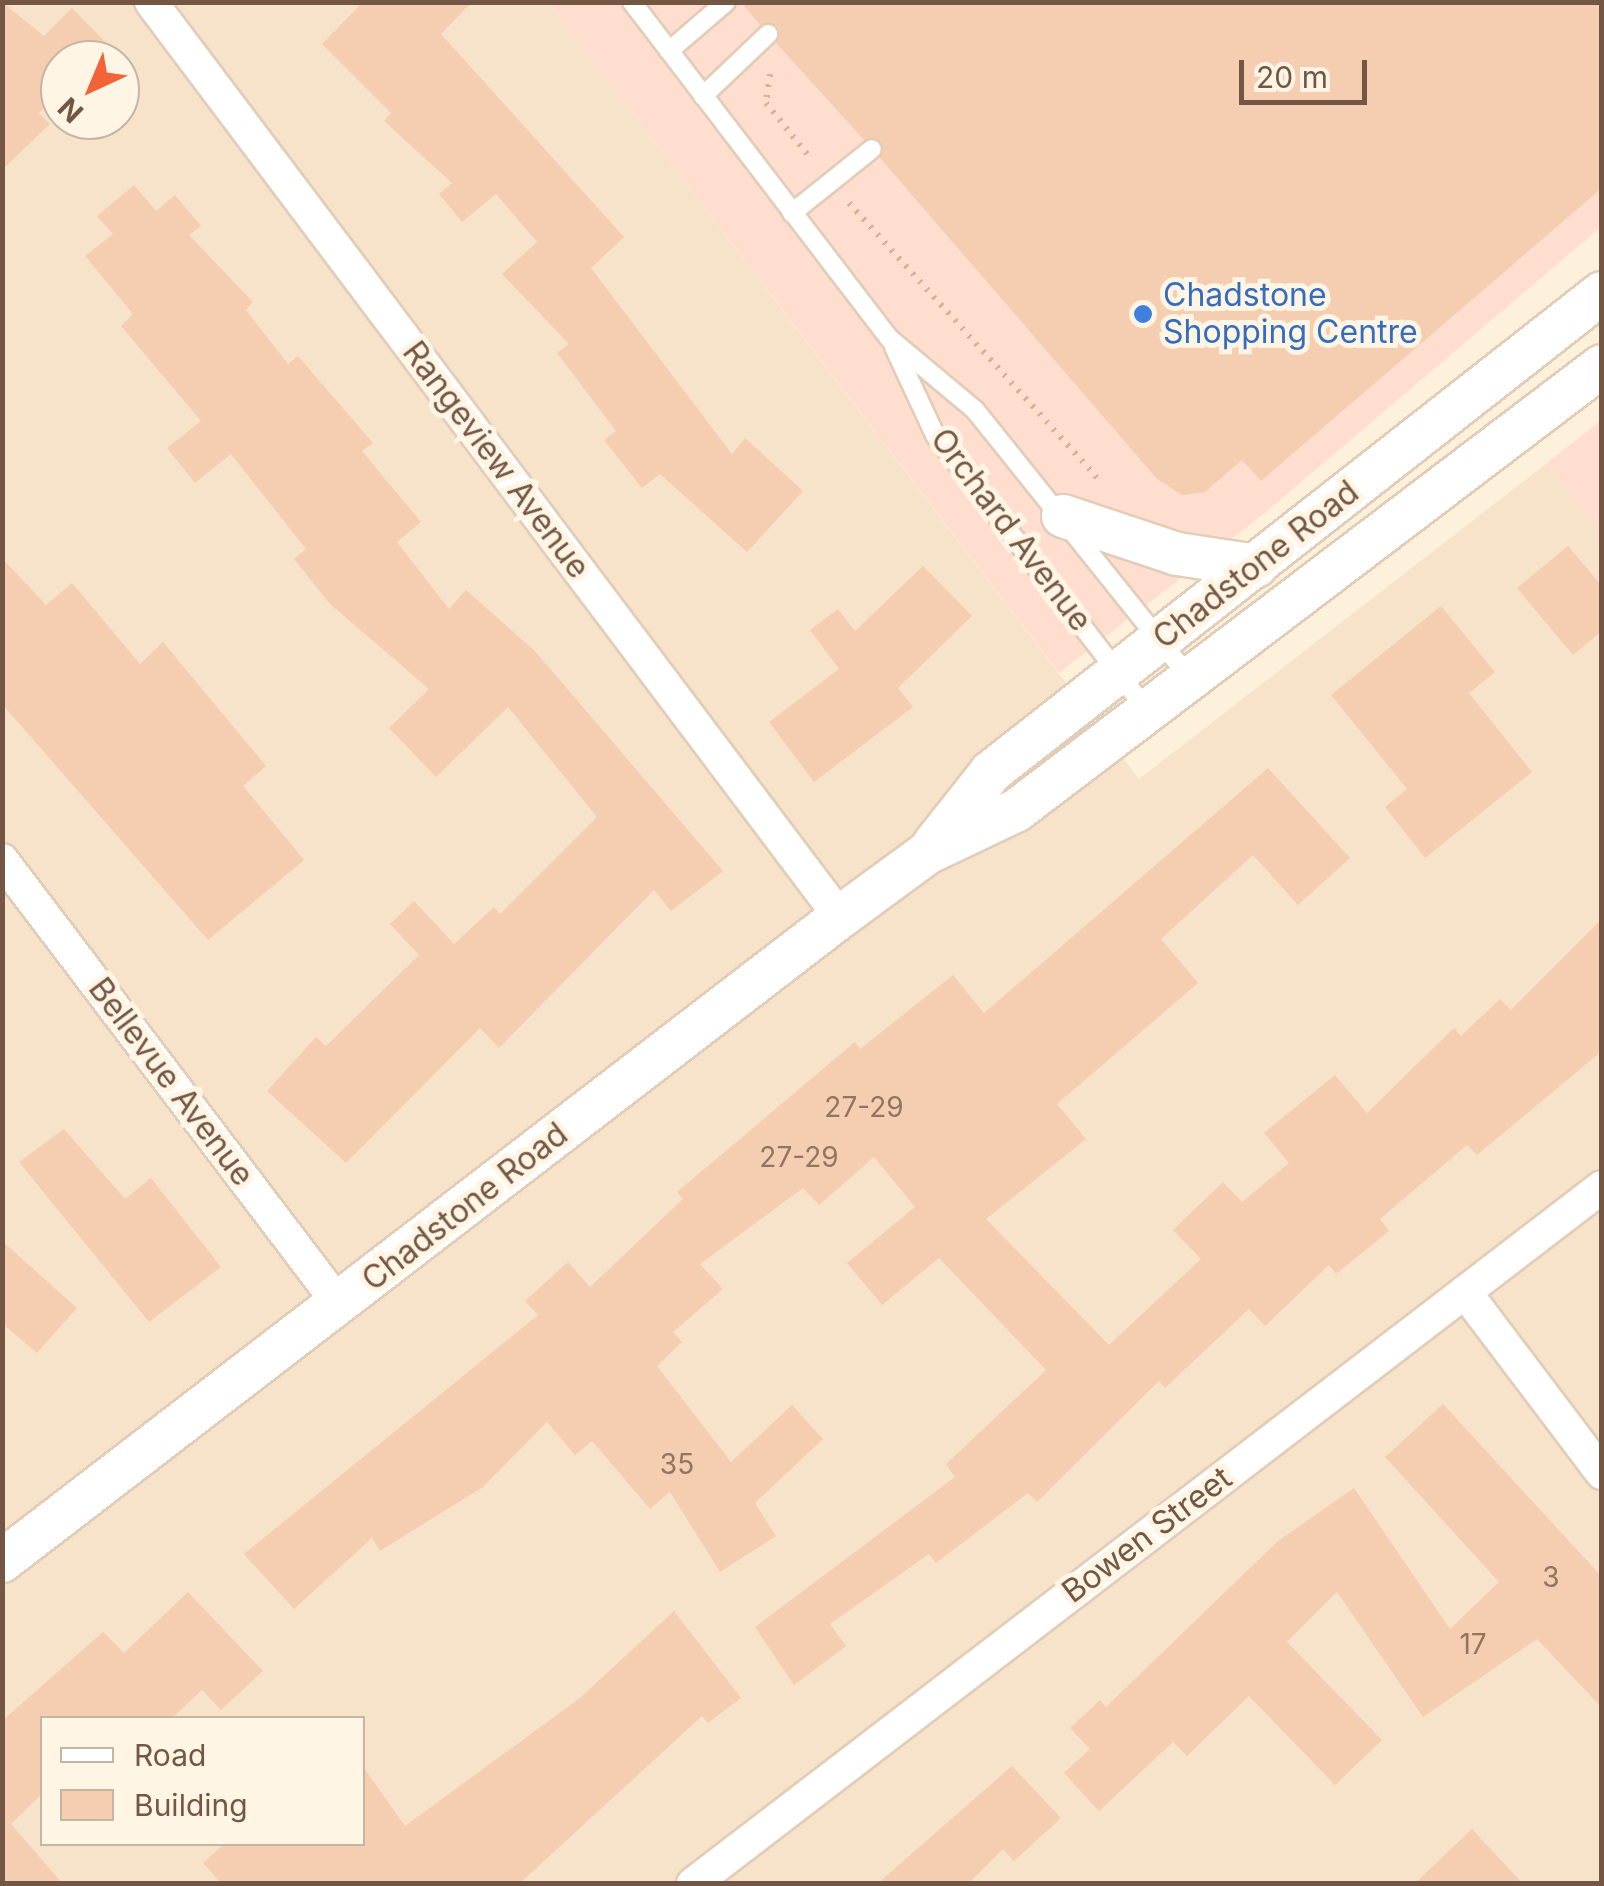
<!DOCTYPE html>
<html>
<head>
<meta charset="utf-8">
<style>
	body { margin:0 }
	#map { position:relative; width:1604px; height:1886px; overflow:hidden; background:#fef1dc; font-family:Inter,sans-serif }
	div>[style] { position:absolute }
	.residential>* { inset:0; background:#f6e3ca }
	.commercial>* { inset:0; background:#ffdecf }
	.building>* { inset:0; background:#f5ceb2 }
	.path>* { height:6px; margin-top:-3px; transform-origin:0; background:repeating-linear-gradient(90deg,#d9b196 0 2.5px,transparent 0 10.5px) }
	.roads { filter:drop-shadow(2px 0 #e2cdb8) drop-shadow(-2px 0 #e2cdb8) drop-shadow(0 2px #e2cdb8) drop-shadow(0 -2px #e2cdb8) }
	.service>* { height:18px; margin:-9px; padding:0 9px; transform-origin:9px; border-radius:9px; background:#fff }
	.minor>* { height:32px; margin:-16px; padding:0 16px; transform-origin:16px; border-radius:16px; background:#fff }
	.tertiary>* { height:42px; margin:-21px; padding:0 21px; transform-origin:21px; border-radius:21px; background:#fff }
	.dots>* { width:28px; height:28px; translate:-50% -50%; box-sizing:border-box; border:5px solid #fff5e4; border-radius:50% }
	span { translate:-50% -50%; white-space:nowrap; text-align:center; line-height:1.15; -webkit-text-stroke:10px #fff5e4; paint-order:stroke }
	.number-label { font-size:28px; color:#947460 }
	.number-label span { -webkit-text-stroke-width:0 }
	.shop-label { font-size:32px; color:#366cbe }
	.left { translate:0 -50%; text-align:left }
	.street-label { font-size:32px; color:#745644 }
	.frame { position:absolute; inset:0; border:5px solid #745644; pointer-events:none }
	.legend { position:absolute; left:40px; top:1716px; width:325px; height:130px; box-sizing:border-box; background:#fff5e4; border:2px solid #c7b5a4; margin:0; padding:12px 18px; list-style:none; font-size:30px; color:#745644 }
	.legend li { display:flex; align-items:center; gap:20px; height:50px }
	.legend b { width:50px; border:2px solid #c7b5a4 }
	.north { position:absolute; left:40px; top:40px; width:100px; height:100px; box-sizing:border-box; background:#fff5e4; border:2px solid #c7b5a4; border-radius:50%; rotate:224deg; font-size:28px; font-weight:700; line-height:40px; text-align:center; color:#745644 }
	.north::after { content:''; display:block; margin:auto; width:35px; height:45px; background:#f26337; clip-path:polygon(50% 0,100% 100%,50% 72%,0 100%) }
	.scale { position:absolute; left:1239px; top:60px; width:128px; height:45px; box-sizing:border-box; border:5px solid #745644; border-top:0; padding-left:12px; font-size:30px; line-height:35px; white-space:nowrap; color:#745644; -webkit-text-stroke:8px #fff5e4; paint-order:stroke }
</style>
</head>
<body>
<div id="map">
	<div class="residential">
		<i style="clip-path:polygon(evenodd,3px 3px,549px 3px,1139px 779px,1547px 463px,1602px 535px,1601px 1883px,3px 1884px,3px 3px,60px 60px,120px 60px,120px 120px,60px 120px,60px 60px,3px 3px,42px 1718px,362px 1718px,362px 1844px,42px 1844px,42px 1718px)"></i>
	</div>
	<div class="commercial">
		<i style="clip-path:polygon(549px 3px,1601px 3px,1601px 227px,1266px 512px,1059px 673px)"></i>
		<i style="clip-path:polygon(1601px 420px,1601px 535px,1547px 463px)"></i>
	</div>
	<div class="building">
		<i style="clip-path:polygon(2px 2px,44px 36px,72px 8px,123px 60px,60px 60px,60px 93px,39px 113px,50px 124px,2px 170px)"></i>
		<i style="clip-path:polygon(363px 2px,472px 2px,441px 34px,624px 237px,591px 268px,732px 454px,745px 438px,803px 491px,747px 552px,660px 474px,642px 488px,604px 440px,616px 431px,557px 353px,569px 344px,502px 274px,537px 242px,496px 194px,462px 222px,439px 194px,452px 183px,384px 121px,391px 113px,322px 44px)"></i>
		<i style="clip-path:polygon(741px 2px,1602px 2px,1602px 188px,1261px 481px,1242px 460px,1205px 492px,1182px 495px,1157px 479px,880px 158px,881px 141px,864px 140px,776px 43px,778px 26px,760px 25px)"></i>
		<i style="clip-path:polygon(134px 185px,156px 211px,175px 195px,201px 226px,189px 235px,253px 302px,246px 310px,288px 364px,298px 356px,373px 443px,362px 451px,421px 522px,397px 542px,449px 609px,466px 590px,535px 651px,723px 871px,671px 911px,654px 890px,499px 1048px,480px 1028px,346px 1163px,267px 1091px,316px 1037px,326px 1046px,419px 955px,390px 924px,414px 901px,454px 944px,494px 907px,500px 914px,597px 817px,508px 707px,436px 777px,389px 728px,429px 689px,330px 604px,294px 559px,306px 549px,231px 454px,195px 483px,167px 448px,201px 421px,121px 326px,133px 314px,85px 256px,113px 234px,97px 216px)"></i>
		<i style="clip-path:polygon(1568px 546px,1602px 586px,1602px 631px,1573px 655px,1517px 588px)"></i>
		<i style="clip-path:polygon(2px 558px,46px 605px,72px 583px,140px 664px,163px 642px,266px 766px,243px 786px,304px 860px,208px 940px,2px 704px)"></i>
		<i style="clip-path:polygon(923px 566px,972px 616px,898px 688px,913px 707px,814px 782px,769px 722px,839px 669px,810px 630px,838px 609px,855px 631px)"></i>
		<i style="clip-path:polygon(1441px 606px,1495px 672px,1469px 693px,1532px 772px,1425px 858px,1385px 807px,1407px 789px,1331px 695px)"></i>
		<i style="clip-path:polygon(1268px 768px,1350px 858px,1298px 905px,1253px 855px,1161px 939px,1198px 983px,1057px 1104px,1086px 1139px,986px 1219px,1109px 1345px,1201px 1259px,1173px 1230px,1223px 1182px,1242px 1202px,1289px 1163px,1264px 1133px,1335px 1075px,1367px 1113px,1454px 1028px,1461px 1036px,1500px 999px,1511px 1010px,1602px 919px,1602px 1051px,1477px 1155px,1467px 1145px,1380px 1219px,1389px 1231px,1336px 1274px,1329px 1265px,1265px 1326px,1249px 1309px,1165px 1388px,1159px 1381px,1037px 1502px,1028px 1493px,936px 1563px,929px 1554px,830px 1624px,846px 1646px,794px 1685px,755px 1627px,955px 1477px,946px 1464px,1046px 1370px,939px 1258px,882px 1305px,847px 1263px,915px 1207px,874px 1157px,819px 1205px,803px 1188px,700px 1264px,723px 1289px,673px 1332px,682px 1342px,657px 1366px,731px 1462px,792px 1405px,823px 1439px,755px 1503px,776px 1536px,720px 1572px,670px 1492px,650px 1509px,592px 1441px,575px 1455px,547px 1422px,483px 1487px,380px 1551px,372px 1538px,294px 1609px,244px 1554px,538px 1315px,525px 1301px,568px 1262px,590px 1287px,683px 1199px,677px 1192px,855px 1042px,860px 1049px,953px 975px,984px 1013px)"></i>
		<i style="clip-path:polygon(64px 1129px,125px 1199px,151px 1178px,221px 1267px,149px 1322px,19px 1162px)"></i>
		<i style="clip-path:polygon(2px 1241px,77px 1308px,37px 1353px,2px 1323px)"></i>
		<i style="clip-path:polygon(1443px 1404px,1602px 1577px,1602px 1708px,1537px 1639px,1423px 1717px,1337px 1592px,1287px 1642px,1382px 1740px,1335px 1785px,1249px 1696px,1187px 1756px,1173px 1742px,1099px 1811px,1064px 1773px,1090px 1749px,1070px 1728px,1100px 1700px,1106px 1707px,1278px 1541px,1354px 1488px,1450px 1629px,1499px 1582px,1385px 1457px)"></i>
		<i style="clip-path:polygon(188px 1592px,263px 1671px,221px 1710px,202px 1690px,172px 1718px,42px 1718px,42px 1794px,11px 1824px,63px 1884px,2px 1884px,2px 1721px,103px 1632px,124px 1653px)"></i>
		<i style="clip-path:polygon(674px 1611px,741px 1698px,708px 1723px,702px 1716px,519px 1884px,222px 1884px,203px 1863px,224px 1844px,362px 1844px,362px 1765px,405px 1826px,580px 1698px)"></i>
		<i style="clip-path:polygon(1012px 1766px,1061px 1818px,1014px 1861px,1003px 1849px,968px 1884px,877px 1884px)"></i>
		<i style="clip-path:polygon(1472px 1829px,1523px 1884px,1414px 1884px)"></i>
	</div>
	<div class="path">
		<i style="left:770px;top:74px;width:29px;rotate:98deg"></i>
		<i style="left:766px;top:103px;width:73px;rotate:51.1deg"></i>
		<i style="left:849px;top:203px;width:377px;rotate:47.9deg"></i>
	</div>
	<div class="roads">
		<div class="service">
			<i style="left:632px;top:2px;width:424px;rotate:52.6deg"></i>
			<i style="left:890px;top:339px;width:111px;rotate:39.9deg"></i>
			<i style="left:975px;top:410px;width:342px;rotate:51.3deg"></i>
			<i style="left:669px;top:51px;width:75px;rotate:-40.7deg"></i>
			<i style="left:703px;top:96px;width:90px;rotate:-43.6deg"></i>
			<i style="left:792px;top:213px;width:102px;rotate:-38.7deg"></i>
			<i style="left:894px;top:347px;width:97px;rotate:65deg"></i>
			<i style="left:935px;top:435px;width:347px;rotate:52.4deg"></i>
		</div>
		<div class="minor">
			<i style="left:151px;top:2px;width:1145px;rotate:53.02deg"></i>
			<i style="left:2px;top:860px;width:557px;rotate:52.8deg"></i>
			<i style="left:1465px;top:1292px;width:227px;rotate:52.9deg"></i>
			<i style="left:693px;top:1884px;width:1145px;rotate:-37.48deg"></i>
		</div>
		<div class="tertiary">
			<i style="left:1063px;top:516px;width:120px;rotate:18.4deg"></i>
			<i style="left:1177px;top:554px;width:80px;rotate:8.6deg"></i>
			<i style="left:934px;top:844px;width:92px;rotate:-51.6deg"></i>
			<i style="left:991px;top:772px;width:776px;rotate:-38.1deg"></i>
			<i style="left:2px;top:1561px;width:1057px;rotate:-37.54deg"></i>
			<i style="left:840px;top:917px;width:108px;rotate:-36.3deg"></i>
			<i style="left:927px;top:853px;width:100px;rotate:-25.5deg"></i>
			<i style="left:1017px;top:810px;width:734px;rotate:-37.2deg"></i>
		</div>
	</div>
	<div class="dots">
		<i style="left:1143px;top:314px;background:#3f7fe0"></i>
	</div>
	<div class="number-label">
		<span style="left:864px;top:1107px">27-29</span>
		<span style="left:799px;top:1157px">27-29</span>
		<span style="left:677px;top:1464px">35</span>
		<span style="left:1551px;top:1577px">3</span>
		<span style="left:1473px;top:1644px">17</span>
	</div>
	<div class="shop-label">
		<span class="left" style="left:1163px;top:314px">Chadstone<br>Shopping Centre</span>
	</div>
	<div class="street-label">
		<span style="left:496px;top:460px;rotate:53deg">Rangeview Avenue</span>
		<span style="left:1011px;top:530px;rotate:53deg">Orchard Avenue</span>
		<span style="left:1256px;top:565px;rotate:-38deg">Chadstone Road</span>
		<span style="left:171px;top:1082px;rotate:53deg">Bellevue Avenue</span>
		<span style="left:465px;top:1207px;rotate:-38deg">Chadstone Road</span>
		<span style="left:1147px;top:1535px;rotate:-37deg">Bowen Street</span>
	</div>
	<div class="frame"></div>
	<ul class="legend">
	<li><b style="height:12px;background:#fff"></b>Road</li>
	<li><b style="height:28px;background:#f5ceb2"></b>Building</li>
	</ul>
	<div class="north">N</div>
	<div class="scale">20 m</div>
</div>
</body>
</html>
